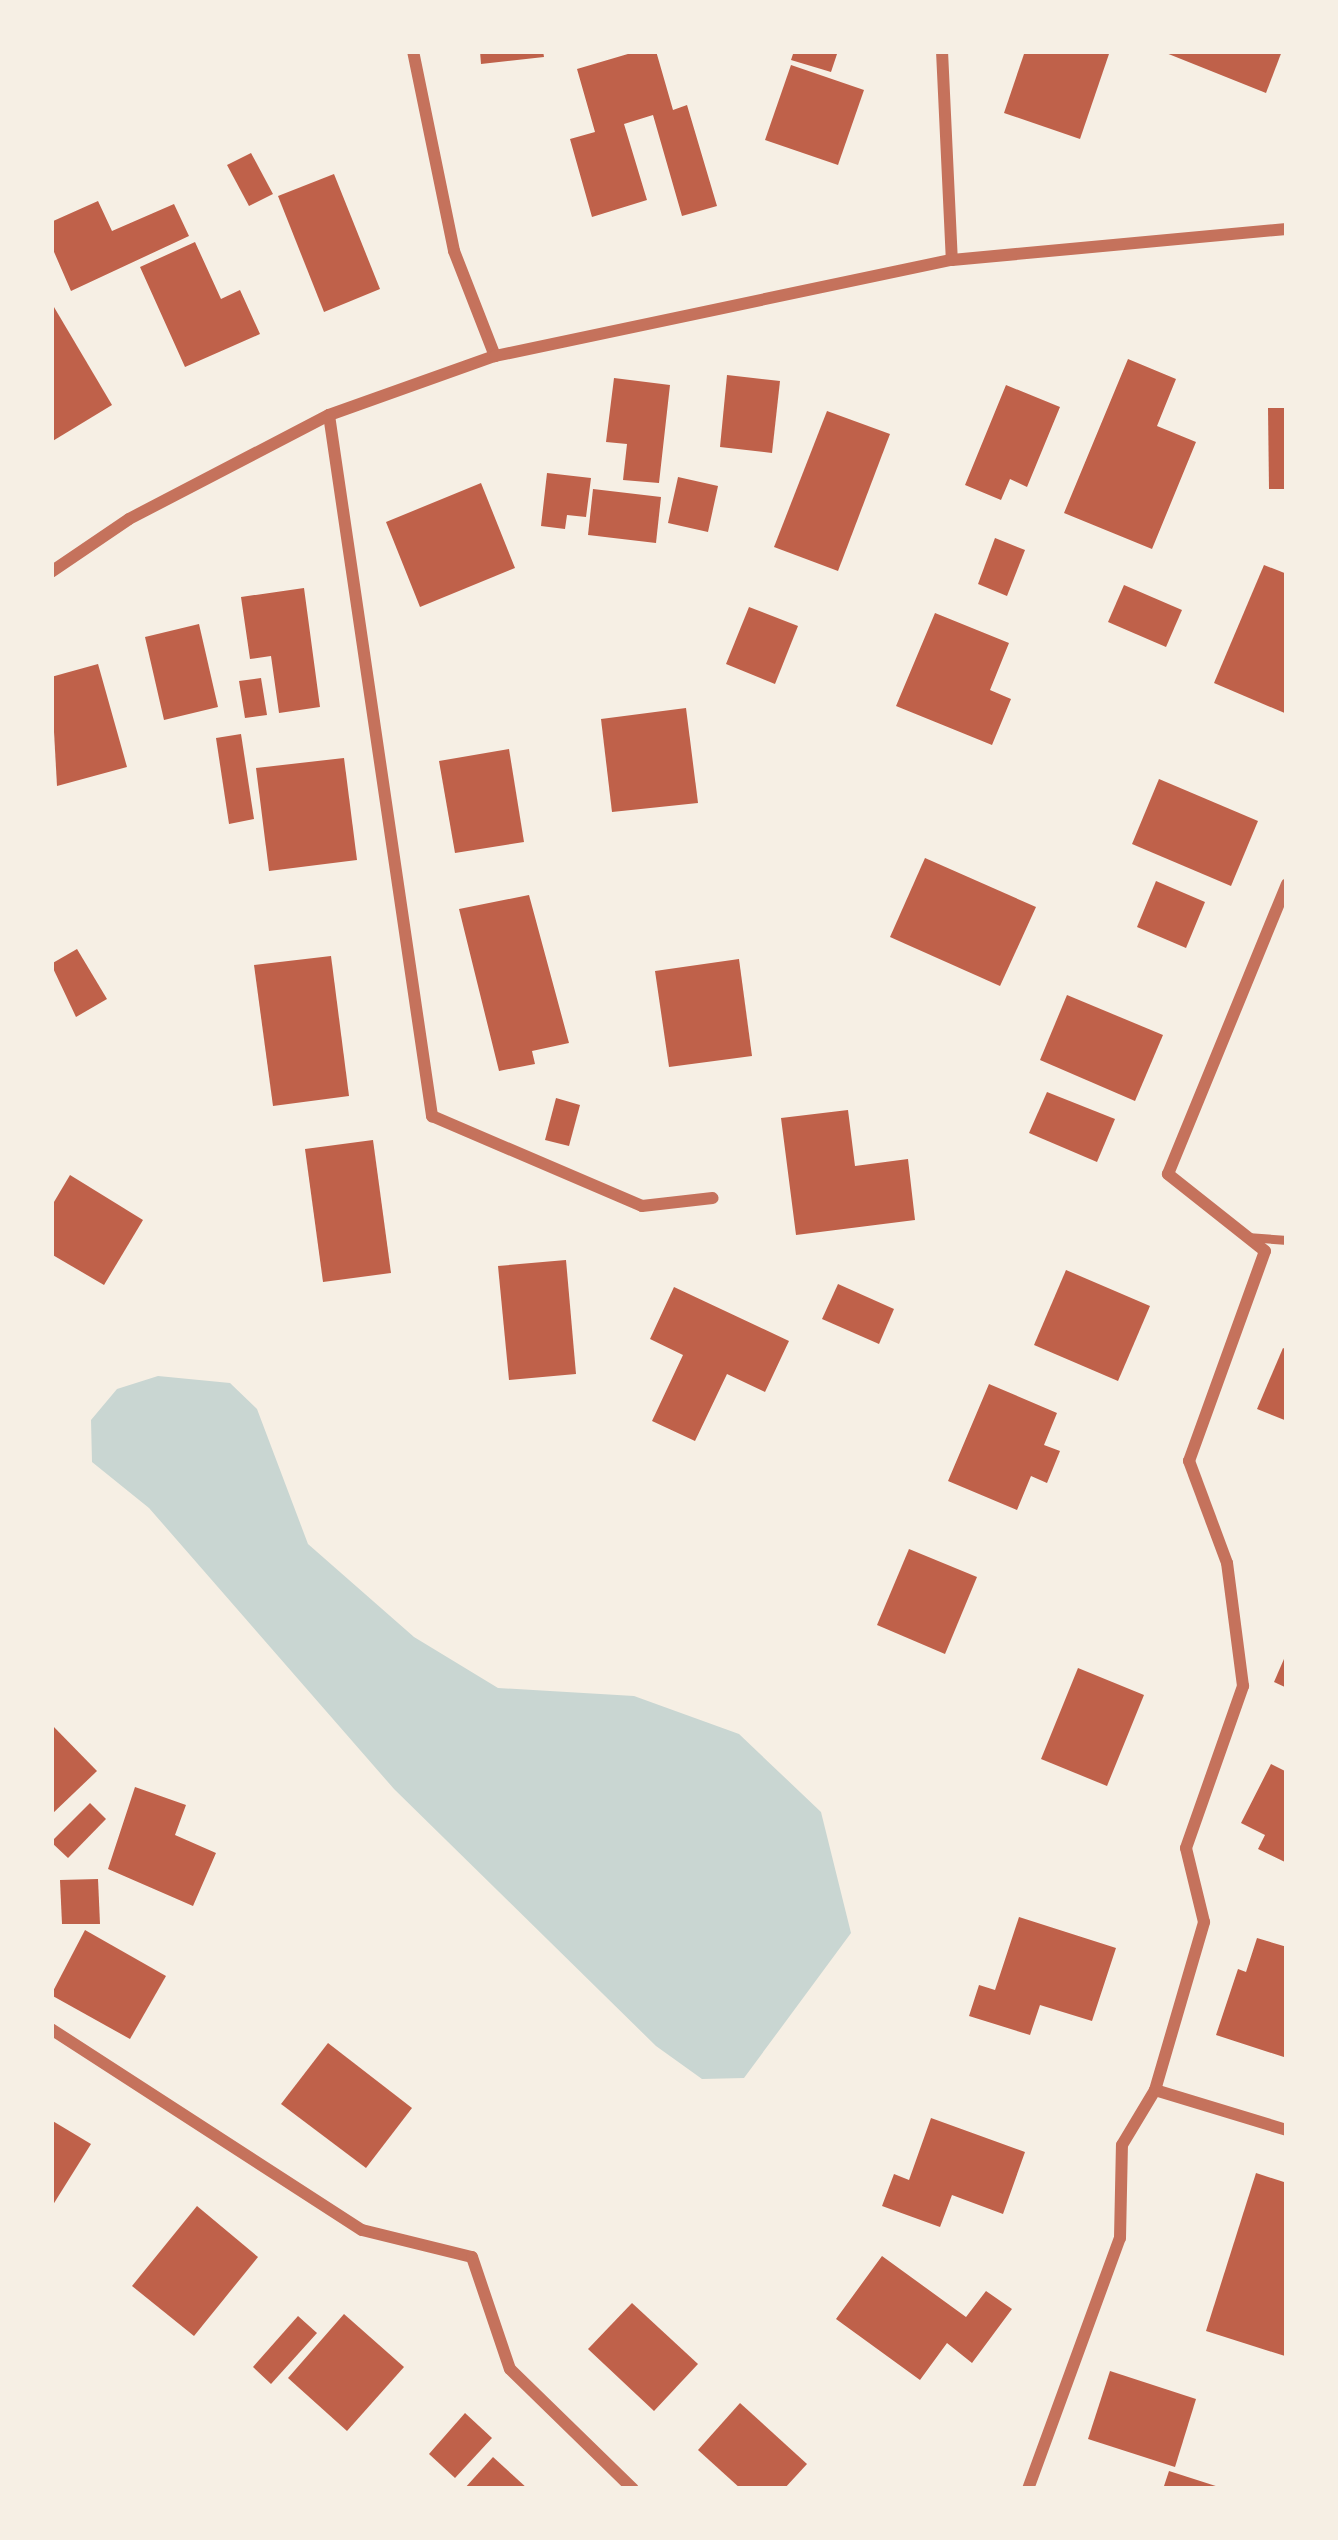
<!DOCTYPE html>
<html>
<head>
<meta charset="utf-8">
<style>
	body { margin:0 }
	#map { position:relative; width:1338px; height:2540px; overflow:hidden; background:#f6efe4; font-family:"Noto Serif",serif }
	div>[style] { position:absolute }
	.water>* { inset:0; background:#c9d6d2 }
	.building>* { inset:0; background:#bf614a }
	.service>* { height:9px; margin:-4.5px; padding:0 4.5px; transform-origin:4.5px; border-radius:4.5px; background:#c5725c }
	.minor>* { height:12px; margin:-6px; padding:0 6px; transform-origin:6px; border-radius:6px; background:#c5725c }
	span { translate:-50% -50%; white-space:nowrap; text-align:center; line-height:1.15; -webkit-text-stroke:12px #f6efe4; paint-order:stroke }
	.frame { position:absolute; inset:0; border:54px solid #f6efe4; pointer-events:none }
</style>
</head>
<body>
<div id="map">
	<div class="water">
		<i style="clip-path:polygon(158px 1376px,230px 1383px,257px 1409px,308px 1544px,414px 1637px,498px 1688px,634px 1696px,739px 1734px,821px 1812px,851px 1933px,744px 2078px,702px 2079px,656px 2046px,394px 1789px,149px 1508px,92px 1462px,91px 1420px,117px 1389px)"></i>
	</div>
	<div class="building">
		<i style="clip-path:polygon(480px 51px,543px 51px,544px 57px,481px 64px)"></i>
		<i style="clip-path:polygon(638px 51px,656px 51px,673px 110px,687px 105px,717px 206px,682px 216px,653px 115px,624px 124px,647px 200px,592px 217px,570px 139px,595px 132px,577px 69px)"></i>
		<i style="clip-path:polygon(794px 51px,838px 51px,831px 72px,791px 60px)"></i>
		<i style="clip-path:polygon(1025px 51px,1110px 51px,1080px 139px,1004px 113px)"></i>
		<i style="clip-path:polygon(1161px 51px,1282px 51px,1266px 93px)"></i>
		<i style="clip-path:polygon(791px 65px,864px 90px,838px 165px,765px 140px)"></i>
		<i style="clip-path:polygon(251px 153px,273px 194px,249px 206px,227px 165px)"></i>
		<i style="clip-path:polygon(334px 174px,380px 289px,324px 312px,278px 196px)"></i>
		<i style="clip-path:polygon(98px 201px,112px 231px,174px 204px,189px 236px,71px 291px,51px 245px,51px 222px)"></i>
		<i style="clip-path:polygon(195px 242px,221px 299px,240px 290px,260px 334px,185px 367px,140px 267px)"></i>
		<i style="clip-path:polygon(51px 302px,112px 405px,51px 442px)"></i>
		<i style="clip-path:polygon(1128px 359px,1176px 379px,1157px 426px,1196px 442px,1152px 549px,1064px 513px)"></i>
		<i style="clip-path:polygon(727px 375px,780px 381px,772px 453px,720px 447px)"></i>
		<i style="clip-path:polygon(614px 378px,670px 385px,659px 483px,623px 480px,627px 444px,606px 442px)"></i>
		<i style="clip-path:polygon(1006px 385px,1060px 407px,1027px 487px,1010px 479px,1001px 500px,965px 485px)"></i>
		<i style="clip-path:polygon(1268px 408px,1287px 408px,1287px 489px,1269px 489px)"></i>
		<i style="clip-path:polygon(827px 411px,890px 434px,838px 571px,774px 547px)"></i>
		<i style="clip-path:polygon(547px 473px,591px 478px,586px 517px,567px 515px,565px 529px,541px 526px)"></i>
		<i style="clip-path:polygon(678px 477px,718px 486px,708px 532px,668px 523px)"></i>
		<i style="clip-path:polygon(481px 483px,515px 568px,420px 607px,386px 522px)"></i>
		<i style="clip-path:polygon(593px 489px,661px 497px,656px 543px,588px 535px)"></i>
		<i style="clip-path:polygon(995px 538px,1025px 550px,1007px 596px,978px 584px)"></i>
		<i style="clip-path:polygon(1264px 565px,1287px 574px,1287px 714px,1214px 683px)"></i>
		<i style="clip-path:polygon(1124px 585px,1182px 610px,1166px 647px,1108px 622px)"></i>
		<i style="clip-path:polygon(304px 588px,320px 707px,279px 713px,271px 656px,250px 659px,241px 597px)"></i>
		<i style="clip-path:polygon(749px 607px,798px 626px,775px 684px,726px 664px)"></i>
		<i style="clip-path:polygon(935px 613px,1009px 643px,990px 690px,1011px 699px,992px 745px,896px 706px)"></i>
		<i style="clip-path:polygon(199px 624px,218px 707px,164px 720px,145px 637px)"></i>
		<i style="clip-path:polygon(98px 664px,127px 767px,57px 786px,51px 677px)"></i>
		<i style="clip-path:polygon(261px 678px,267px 715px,245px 718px,239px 681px)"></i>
		<i style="clip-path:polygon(686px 708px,698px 803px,612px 812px,601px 719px)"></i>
		<i style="clip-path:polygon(241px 734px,254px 819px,229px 824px,216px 738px)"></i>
		<i style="clip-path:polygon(509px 749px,524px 842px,455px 853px,439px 761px)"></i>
		<i style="clip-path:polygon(344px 758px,357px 860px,269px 871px,256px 768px)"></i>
		<i style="clip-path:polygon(1159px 779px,1258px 821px,1231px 886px,1132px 844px)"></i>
		<i style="clip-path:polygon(925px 858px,1036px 907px,1000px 986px,890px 937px)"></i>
		<i style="clip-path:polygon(1156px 881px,1205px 902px,1186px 948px,1137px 927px)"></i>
		<i style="clip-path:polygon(529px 895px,569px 1043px,532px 1051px,535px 1064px,499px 1071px,459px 909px)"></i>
		<i style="clip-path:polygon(77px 949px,107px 999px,76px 1017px,51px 964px)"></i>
		<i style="clip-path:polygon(331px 956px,349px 1096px,273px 1106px,254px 965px)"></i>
		<i style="clip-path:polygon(739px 959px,752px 1056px,669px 1067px,655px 971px)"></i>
		<i style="clip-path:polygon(1067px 995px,1163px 1035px,1135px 1101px,1040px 1060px)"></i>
		<i style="clip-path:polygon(1047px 1092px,1115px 1119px,1097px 1162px,1029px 1133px)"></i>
		<i style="clip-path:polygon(556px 1098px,580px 1105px,569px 1146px,545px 1140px)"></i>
		<i style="clip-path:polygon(848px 1110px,855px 1166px,908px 1159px,915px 1220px,796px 1235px,781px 1118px)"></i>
		<i style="clip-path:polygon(373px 1140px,391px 1273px,323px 1282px,305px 1149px)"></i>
		<i style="clip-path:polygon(70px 1175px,143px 1220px,104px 1285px,51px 1254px,51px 1207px)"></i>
		<i style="clip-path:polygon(566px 1260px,576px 1374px,509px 1380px,498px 1266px)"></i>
		<i style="clip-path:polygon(1066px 1270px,1150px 1306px,1118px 1381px,1034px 1345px)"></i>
		<i style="clip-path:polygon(838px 1284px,894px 1309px,879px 1344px,822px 1319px)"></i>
		<i style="clip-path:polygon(674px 1287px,789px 1341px,765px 1392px,727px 1374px,695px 1441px,652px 1421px,683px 1355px,650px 1339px)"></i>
		<i style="clip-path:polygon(1283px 1348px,1287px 1350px,1287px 1421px,1257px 1409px)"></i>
		<i style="clip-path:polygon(989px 1384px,1057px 1413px,1044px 1445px,1060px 1451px,1047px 1483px,1031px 1476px,1017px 1510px,948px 1481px)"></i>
		<i style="clip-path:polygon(909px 1549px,977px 1577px,945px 1654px,877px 1625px)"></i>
		<i style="clip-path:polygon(1287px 1652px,1287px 1688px,1274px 1682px)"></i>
		<i style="clip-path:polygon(1078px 1668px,1144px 1695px,1107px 1786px,1041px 1759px)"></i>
		<i style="clip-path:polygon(51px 1724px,97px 1771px,51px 1815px)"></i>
		<i style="clip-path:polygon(1271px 1764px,1287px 1772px,1287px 1863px,1258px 1849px,1265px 1835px,1241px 1823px)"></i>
		<i style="clip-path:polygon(135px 1787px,186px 1805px,175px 1835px,216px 1853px,193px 1906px,108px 1869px)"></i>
		<i style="clip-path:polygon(90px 1803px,106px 1819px,68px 1858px,51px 1842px)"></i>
		<i style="clip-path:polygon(98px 1879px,100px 1924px,62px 1924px,60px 1880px)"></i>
		<i style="clip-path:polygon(1019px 1917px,1116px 1948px,1092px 2021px,1040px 2005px,1030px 2035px,969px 2016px,979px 1985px,995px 1990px)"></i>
		<i style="clip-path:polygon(85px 1930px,166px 1976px,130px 2039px,51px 1995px)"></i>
		<i style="clip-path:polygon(1257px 1938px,1287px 1947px,1287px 2058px,1216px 2035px,1238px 1969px,1246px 1972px)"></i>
		<i style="clip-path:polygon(328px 2043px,412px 2108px,366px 2168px,281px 2104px)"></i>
		<i style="clip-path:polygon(931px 2118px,1025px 2152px,1003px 2214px,952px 2195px,940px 2227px,882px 2206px,894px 2174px,909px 2180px)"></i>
		<i style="clip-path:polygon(51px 2120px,91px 2144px,51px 2208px)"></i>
		<i style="clip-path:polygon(1256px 2173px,1287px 2183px,1285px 2356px,1206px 2331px)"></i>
		<i style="clip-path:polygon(197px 2206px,258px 2257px,194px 2336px,132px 2286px)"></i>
		<i style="clip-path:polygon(882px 2256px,966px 2317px,986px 2291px,1012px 2309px,972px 2363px,947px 2343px,920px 2380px,836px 2319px)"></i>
		<i style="clip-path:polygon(632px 2303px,698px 2364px,654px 2411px,588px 2349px)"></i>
		<i style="clip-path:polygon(344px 2314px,404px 2367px,347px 2431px,288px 2378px)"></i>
		<i style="clip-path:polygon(298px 2316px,317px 2333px,271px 2384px,253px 2367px)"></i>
		<i style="clip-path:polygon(1110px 2371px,1196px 2399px,1175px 2467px,1088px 2439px)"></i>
		<i style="clip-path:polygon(740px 2403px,807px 2464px,784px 2489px,741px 2489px,698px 2450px)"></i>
		<i style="clip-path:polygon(465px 2413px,492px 2438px,455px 2478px,429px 2454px)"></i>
		<i style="clip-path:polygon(493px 2457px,528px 2489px,464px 2489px)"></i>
		<i style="clip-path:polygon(1169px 2471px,1222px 2488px,1221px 2489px,1163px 2489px)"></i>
	</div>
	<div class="service">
		<i style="left:1247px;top:1237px;width:40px;rotate:4.3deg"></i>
	</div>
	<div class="minor">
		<i style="left:413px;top:51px;width:204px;rotate:78.4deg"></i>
		<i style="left:454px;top:251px;width:113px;rotate:68.7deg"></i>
		<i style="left:942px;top:51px;width:209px;rotate:87.3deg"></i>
		<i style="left:329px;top:415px;width:709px;rotate:81.64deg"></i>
		<i style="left:432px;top:1116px;width:228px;rotate:23.2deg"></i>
		<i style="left:642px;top:1206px;width:71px;rotate:-6.4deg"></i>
		<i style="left:51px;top:572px;width:94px;rotate:-34.2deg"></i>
		<i style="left:129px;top:519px;width:225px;rotate:-27.5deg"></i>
		<i style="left:329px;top:415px;width:176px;rotate:-19.6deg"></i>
		<i style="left:495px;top:356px;width:467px;rotate:-11.9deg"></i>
		<i style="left:952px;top:260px;width:336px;rotate:-5.3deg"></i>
		<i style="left:51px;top:2029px;width:370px;rotate:32.9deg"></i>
		<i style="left:362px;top:2230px;width:113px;rotate:13.8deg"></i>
		<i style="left:472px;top:2257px;width:118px;rotate:71.3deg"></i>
		<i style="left:510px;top:2369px;width:172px;rotate:44.3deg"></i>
		<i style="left:1155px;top:2090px;width:138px;rotate:16.9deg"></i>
		<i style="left:1028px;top:2489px;width:267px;rotate:-69.9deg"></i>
		<i style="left:1120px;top:2238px;width:93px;rotate:-88.8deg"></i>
		<i style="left:1122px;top:2145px;width:64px;rotate:-59deg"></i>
		<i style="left:1155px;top:2090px;width:175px;rotate:-73.7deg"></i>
		<i style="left:1204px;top:1922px;width:76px;rotate:-103.7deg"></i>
		<i style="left:1186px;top:1848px;width:172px;rotate:-70.6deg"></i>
		<i style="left:1243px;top:1686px;width:124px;rotate:-97.4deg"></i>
		<i style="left:1227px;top:1563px;width:109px;rotate:-110.4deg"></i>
		<i style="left:1189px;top:1461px;width:223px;rotate:-70.1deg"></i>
		<i style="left:1265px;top:1251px;width:124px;rotate:-141.6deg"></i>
		<i style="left:1168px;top:1174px;width:313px;rotate:-67.7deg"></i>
	</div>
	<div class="frame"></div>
</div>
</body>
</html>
